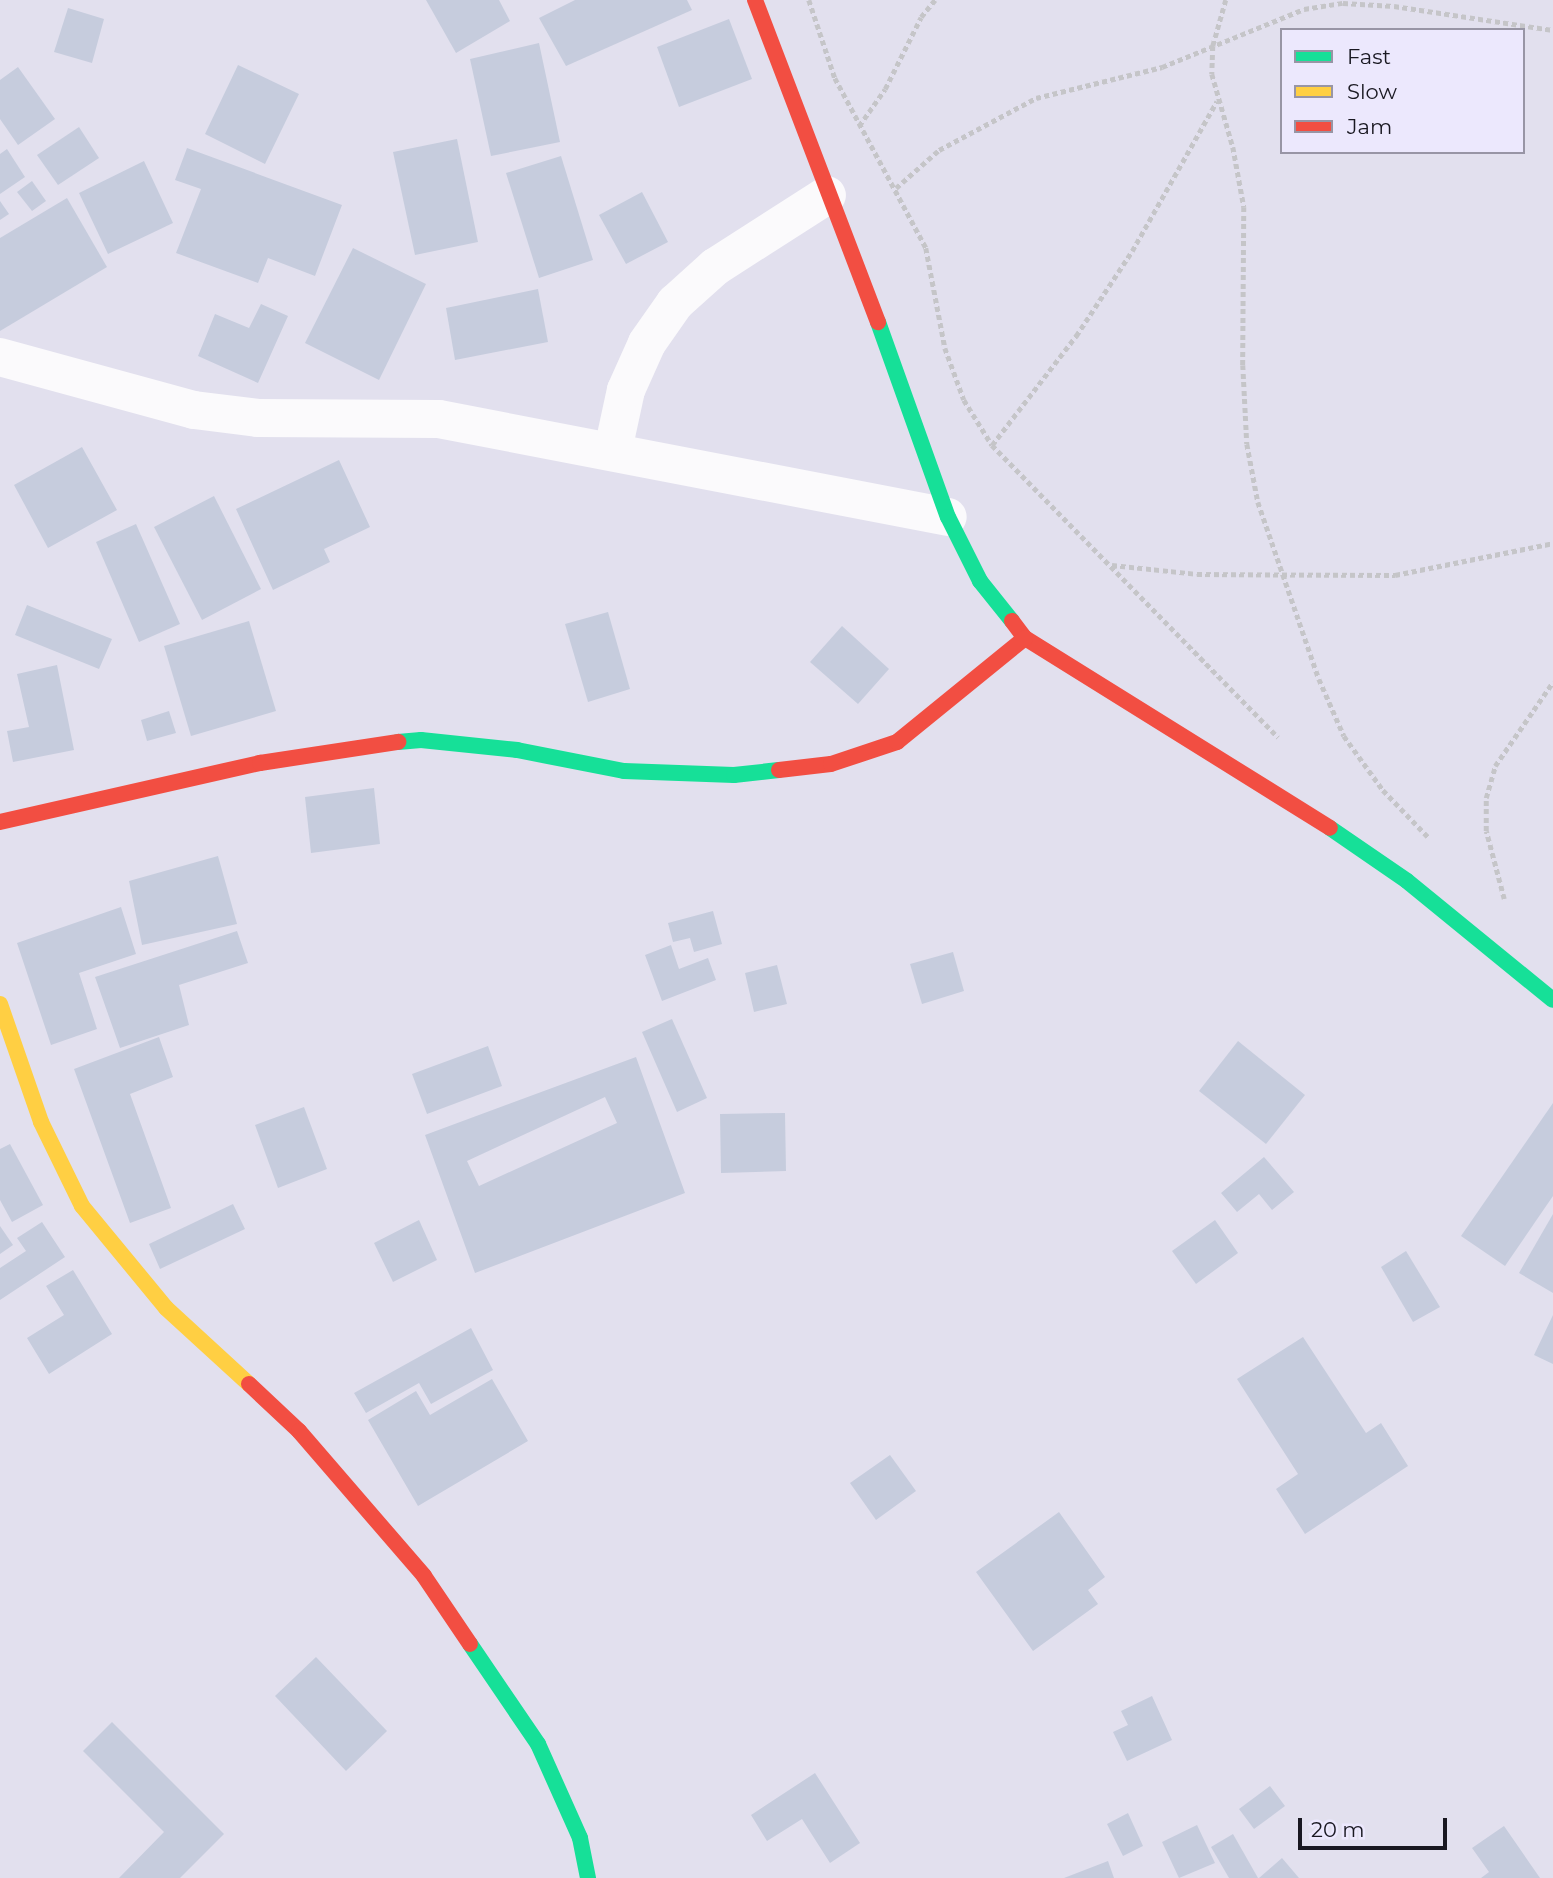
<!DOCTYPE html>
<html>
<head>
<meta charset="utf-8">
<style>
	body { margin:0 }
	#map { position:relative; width:1553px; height:1878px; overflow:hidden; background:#e2e0ee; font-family:Montserrat,sans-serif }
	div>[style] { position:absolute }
	.building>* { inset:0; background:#c6ccdd }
	.path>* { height:4.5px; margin-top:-2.25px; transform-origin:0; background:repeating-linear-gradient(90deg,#c5c5c8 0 5px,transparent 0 8.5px) }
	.street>* { height:38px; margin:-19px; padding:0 19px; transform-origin:19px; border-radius:19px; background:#fbfafc }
	.fast>* { height:16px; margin:-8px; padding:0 8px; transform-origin:8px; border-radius:8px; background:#16e098 }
	.slow>* { height:16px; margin:-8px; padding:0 8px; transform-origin:8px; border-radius:8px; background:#ffcf43 }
	.jam>* { height:16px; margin:-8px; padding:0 8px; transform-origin:8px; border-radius:8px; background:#f24e42 }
	span { translate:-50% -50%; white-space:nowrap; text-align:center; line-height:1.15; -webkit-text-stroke:7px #ece8fd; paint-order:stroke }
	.legend { position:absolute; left:1280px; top:28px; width:245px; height:126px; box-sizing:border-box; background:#ece8fd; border:2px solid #9895a5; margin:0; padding:9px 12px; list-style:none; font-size:21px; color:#191821 }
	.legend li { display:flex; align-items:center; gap:14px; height:35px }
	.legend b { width:35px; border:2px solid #9895a5 }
	.scale { position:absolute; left:1298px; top:1818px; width:149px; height:32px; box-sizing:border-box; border:4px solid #191821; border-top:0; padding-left:9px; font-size:21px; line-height:24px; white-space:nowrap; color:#191821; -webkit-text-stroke:5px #ece8fd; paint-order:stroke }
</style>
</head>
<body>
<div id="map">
	<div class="building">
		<i style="clip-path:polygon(426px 0,499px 0,510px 21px,456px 53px)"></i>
		<i style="clip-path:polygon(575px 0,687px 0,692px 10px,566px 66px,539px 18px)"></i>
		<i style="clip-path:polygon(68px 8px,104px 19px,92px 63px,54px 52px)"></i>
		<i style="clip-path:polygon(729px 19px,752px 79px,679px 107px,657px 47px)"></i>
		<i style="clip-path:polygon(539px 43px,560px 142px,491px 156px,470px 59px)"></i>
		<i style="clip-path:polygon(238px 65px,299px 94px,265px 164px,205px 134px)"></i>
		<i style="clip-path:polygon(18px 67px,55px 119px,18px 145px,0 119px,0 80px)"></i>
		<i style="clip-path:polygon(79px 127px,99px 158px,58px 185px,37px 155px)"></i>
		<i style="clip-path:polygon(457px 139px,478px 242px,415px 255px,393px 152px)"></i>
		<i style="clip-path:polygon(187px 148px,342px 205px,315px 276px,268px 258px,258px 283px,176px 253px,201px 189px,175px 180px)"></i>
		<i style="clip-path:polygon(7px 149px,25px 177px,0 194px,0 154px)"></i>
		<i style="clip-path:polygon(561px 156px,593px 260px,539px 278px,506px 173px)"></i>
		<i style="clip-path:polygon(144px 161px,173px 223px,108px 254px,79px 193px)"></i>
		<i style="clip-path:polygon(32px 181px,46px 201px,32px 211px,17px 192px)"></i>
		<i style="clip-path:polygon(642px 192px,668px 242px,626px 264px,599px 215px)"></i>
		<i style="clip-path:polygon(67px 198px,107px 267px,0 331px,0 238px)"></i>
		<i style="clip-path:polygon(0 201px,9px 214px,0 220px)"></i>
		<i style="clip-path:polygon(353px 248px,426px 284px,379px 380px,305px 343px)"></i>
		<i style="clip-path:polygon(538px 289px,548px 342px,455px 360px,446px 308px)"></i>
		<i style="clip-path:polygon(261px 304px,288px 316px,258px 383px,198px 356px,215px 314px,249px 328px)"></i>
		<i style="clip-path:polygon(82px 447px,117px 510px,48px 548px,14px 485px)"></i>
		<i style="clip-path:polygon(339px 460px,370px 527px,324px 549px,330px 562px,273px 590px,236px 509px)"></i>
		<i style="clip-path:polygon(214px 496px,261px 589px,202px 620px,154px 527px)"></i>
		<i style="clip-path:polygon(136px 524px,180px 624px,139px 642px,96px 542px)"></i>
		<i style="clip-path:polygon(27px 605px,112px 639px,99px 669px,15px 635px)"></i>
		<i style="clip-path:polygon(608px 612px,630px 689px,588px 702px,565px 624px)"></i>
		<i style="clip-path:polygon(249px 621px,276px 711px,191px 736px,164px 646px)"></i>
		<i style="clip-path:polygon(842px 626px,889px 669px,858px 704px,810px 662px)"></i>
		<i style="clip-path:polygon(57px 665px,74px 750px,13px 762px,7px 731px,29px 727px,17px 674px)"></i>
		<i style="clip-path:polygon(169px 711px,176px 733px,147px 741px,141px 720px)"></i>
		<i style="clip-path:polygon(374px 788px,380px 844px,311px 853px,305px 797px)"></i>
		<i style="clip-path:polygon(218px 856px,237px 924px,142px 945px,129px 881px)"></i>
		<i style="clip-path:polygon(121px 907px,136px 954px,79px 973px,97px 1029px,51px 1045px,17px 943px)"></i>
		<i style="clip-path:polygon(713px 911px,722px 944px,694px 952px,690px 938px,673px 942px,668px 923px)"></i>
		<i style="clip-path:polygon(237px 931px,248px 963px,179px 985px,189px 1025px,120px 1048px,95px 977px)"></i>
		<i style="clip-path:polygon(671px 945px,679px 969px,708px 958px,716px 980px,662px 1001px,645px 955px)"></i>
		<i style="clip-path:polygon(953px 952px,964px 991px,922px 1004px,910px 964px)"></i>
		<i style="clip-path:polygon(777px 965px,787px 1004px,754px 1012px,745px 973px)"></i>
		<i style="clip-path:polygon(672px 1019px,707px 1098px,677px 1112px,642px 1032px)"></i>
		<i style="clip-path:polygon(159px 1037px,173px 1077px,130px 1094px,171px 1208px,130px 1223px,74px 1069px)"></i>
		<i style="clip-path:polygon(1238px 1041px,1305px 1095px,1266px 1144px,1199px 1091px)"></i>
		<i style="clip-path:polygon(488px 1046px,502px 1086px,427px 1114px,412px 1074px)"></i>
		<i style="clip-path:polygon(evenodd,636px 1057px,685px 1193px,475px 1273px,425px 1135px,636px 1057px,605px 1097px,617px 1123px,479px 1186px,467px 1161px,605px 1097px)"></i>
		<i style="clip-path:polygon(1553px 1103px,1553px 1196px,1505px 1266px,1461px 1236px)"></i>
		<i style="clip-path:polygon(304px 1107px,327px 1169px,278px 1188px,255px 1125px)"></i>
		<i style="clip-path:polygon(785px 1113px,786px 1171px,721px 1173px,720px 1114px)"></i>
		<i style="clip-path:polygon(10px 1144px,43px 1205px,12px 1222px,0 1200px,0 1149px)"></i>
		<i style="clip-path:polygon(1264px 1157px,1294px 1192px,1272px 1210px,1259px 1194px,1237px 1212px,1221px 1193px)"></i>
		<i style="clip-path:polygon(233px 1204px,245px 1229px,160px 1269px,149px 1244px)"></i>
		<i style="clip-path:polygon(1553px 1214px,1553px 1293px,1519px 1273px)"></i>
		<i style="clip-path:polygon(419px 1220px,437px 1260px,393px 1282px,374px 1243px)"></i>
		<i style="clip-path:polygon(1215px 1220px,1238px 1253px,1196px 1284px,1172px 1251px)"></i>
		<i style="clip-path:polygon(42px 1222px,65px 1257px,0 1300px,0 1268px,26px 1251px,17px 1238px)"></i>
		<i style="clip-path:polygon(0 1226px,13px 1245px,0 1254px)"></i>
		<i style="clip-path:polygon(1406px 1251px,1440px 1307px,1413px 1322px,1381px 1267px)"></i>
		<i style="clip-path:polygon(73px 1270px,112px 1334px,49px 1374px,27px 1338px,64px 1315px,46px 1286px)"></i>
		<i style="clip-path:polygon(1553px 1315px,1553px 1364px,1534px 1355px)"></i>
		<i style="clip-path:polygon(471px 1328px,493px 1370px,431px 1404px,419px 1383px,366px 1413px,354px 1393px)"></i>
		<i style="clip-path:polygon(1303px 1337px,1366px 1433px,1381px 1423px,1408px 1466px,1305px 1534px,1276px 1489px,1298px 1474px,1237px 1379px)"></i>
		<i style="clip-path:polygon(492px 1379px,528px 1441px,418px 1506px,368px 1420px,416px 1391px,430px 1415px)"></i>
		<i style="clip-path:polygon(890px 1455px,916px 1491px,876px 1520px,850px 1483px)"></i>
		<i style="clip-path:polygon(1059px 1512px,1105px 1577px,1088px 1590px,1098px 1604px,1033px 1651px,976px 1572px)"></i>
		<i style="clip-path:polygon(316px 1657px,387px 1731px,346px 1771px,275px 1696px)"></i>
		<i style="clip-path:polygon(1152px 1696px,1172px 1740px,1127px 1761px,1113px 1732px,1128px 1725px,1121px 1711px)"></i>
		<i style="clip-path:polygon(112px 1722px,224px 1834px,180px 1878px,119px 1878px,164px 1832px,83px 1751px)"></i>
		<i style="clip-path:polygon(815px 1773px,860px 1843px,830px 1863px,802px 1819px,767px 1841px,751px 1815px)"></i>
		<i style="clip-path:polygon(1270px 1786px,1285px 1806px,1254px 1829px,1239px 1809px)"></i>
		<i style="clip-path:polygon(1128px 1813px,1143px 1846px,1123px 1856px,1107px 1824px)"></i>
		<i style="clip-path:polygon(1197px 1825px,1215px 1863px,1179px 1878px,1162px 1842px)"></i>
		<i style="clip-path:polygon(1504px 1826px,1540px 1878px,1481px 1878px,1489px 1872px,1472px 1848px)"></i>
		<i style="clip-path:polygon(1233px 1834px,1258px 1878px,1229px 1878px,1211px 1847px)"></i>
		<i style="clip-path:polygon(1282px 1858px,1299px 1878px,1259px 1878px)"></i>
		<i style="clip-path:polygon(1108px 1861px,1114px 1878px,1064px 1878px)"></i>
	</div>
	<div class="path">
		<i style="left:809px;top:0;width:82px;rotate:71.6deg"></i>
		<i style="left:835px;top:78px;width:193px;rotate:61.8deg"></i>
		<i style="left:926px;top:248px;width:102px;rotate:79.2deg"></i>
		<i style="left:945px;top:348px;width:55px;rotate:69.9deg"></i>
		<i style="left:964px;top:400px;width:53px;rotate:58.1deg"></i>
		<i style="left:992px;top:445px;width:409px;rotate:45.6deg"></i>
		<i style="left:1226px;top:0;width:48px;rotate:105.8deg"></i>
		<i style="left:1213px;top:46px;width:28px;rotate:92deg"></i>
		<i style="left:1212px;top:74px;width:76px;rotate:74deg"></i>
		<i style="left:1233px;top:147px;width:61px;rotate:79.6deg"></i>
		<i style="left:1244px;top:207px;width:158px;rotate:90.4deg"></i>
		<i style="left:1243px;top:365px;width:79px;rotate:87.1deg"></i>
		<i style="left:1247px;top:444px;width:59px;rotate:79.3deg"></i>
		<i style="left:1258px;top:502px;width:187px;rotate:71deg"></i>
		<i style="left:1319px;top:679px;width:62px;rotate:66.3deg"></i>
		<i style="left:1344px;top:736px;width:67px;rotate:54.2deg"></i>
		<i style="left:1383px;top:790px;width:65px;rotate:46.2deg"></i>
		<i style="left:859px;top:126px;width:45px;rotate:-54.9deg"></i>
		<i style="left:885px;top:89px;width:80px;rotate:-63.4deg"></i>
		<i style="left:921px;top:17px;width:22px;rotate:-51deg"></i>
		<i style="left:896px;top:188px;width:57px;rotate:-41.5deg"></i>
		<i style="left:939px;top:150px;width:110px;rotate:-28.2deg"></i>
		<i style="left:1036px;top:98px;width:130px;rotate:-13.8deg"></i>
		<i style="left:1162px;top:67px;width:153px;rotate:-22.2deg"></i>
		<i style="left:1304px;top:9px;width:39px;rotate:-9deg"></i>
		<i style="left:1343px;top:3px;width:51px;rotate:3.4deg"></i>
		<i style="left:1394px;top:6px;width:161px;rotate:8.6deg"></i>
		<i style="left:992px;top:445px;width:138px;rotate:-52.4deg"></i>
		<i style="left:1076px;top:336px;width:102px;rotate:-56.6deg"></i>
		<i style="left:1132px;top:251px;width:172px;rotate:-60.5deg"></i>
		<i style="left:1112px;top:565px;width:85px;rotate:6deg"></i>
		<i style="left:1197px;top:574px;width:198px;rotate:0.3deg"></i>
		<i style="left:1395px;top:575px;width:161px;rotate:-11.4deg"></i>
		<i style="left:1504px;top:899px;width:70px;rotate:-104.8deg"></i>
		<i style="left:1486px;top:831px;width:33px;rotate:-90deg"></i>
		<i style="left:1486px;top:798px;width:33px;rotate:-74deg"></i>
		<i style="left:1495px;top:766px;width:102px;rotate:-55.4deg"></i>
	</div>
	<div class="street">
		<i style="left:0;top:357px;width:201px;rotate:15.3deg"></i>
		<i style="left:194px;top:410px;width:64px;rotate:7.1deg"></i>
		<i style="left:258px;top:418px;width:181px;rotate:0.3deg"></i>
		<i style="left:439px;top:419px;width:518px;rotate:10.9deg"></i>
		<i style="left:613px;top:450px;width:61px;rotate:-77.8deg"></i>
		<i style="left:626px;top:390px;width:51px;rotate:-65.9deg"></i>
		<i style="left:647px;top:343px;width:49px;rotate:-55deg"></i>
		<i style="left:675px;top:303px;width:54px;rotate:-42deg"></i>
		<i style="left:715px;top:267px;width:133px;rotate:-32.7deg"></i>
	</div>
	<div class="fast">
		<i style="left:878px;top:322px;width:207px;rotate:70.3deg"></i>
		<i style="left:948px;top:517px;width:72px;rotate:63.4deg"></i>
		<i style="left:980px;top:581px;width:51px;rotate:51.3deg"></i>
		<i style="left:398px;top:742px;width:23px;rotate:-5deg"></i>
		<i style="left:421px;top:740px;width:97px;rotate:5.9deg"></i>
		<i style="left:517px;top:750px;width:109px;rotate:11.1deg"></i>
		<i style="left:624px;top:771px;width:110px;rotate:2.1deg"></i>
		<i style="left:734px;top:775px;width:45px;rotate:-6.3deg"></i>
		<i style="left:1330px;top:828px;width:93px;rotate:34.5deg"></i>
		<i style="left:1407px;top:881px;width:188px;rotate:39.2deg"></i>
		<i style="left:470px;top:1644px;width:121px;rotate:55.8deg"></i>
		<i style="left:538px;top:1744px;width:103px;rotate:65.9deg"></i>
		<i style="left:580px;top:1838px;width:41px;rotate:78.7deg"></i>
	</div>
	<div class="slow">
		<i style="left:0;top:1004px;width:125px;rotate:70.8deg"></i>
		<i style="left:41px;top:1122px;width:93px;rotate:64deg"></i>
		<i style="left:82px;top:1206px;width:132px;rotate:50.5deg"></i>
		<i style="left:166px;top:1308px;width:113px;rotate:42.5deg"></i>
	</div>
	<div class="jam">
		<i style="left:755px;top:0;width:345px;rotate:69.1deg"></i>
		<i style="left:1012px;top:621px;width:21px;rotate:53deg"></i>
		<i style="left:1025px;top:638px;width:359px;rotate:31.9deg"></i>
		<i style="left:779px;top:770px;width:52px;rotate:-6.6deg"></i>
		<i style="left:831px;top:764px;width:70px;rotate:-18.4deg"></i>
		<i style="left:897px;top:742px;width:165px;rotate:-39.1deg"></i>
		<i style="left:0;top:822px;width:267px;rotate:-12.8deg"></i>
		<i style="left:260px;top:763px;width:140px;rotate:-8.7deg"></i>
		<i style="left:249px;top:1384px;width:69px;rotate:43.2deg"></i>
		<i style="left:299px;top:1431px;width:191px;rotate:49.2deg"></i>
		<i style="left:424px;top:1576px;width:82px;rotate:55.9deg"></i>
	</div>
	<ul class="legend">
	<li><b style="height:9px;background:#16e098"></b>Fast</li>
	<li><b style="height:9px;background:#ffcf43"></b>Slow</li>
	<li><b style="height:9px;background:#f24e42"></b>Jam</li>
	</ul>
	<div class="scale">20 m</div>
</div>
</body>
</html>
